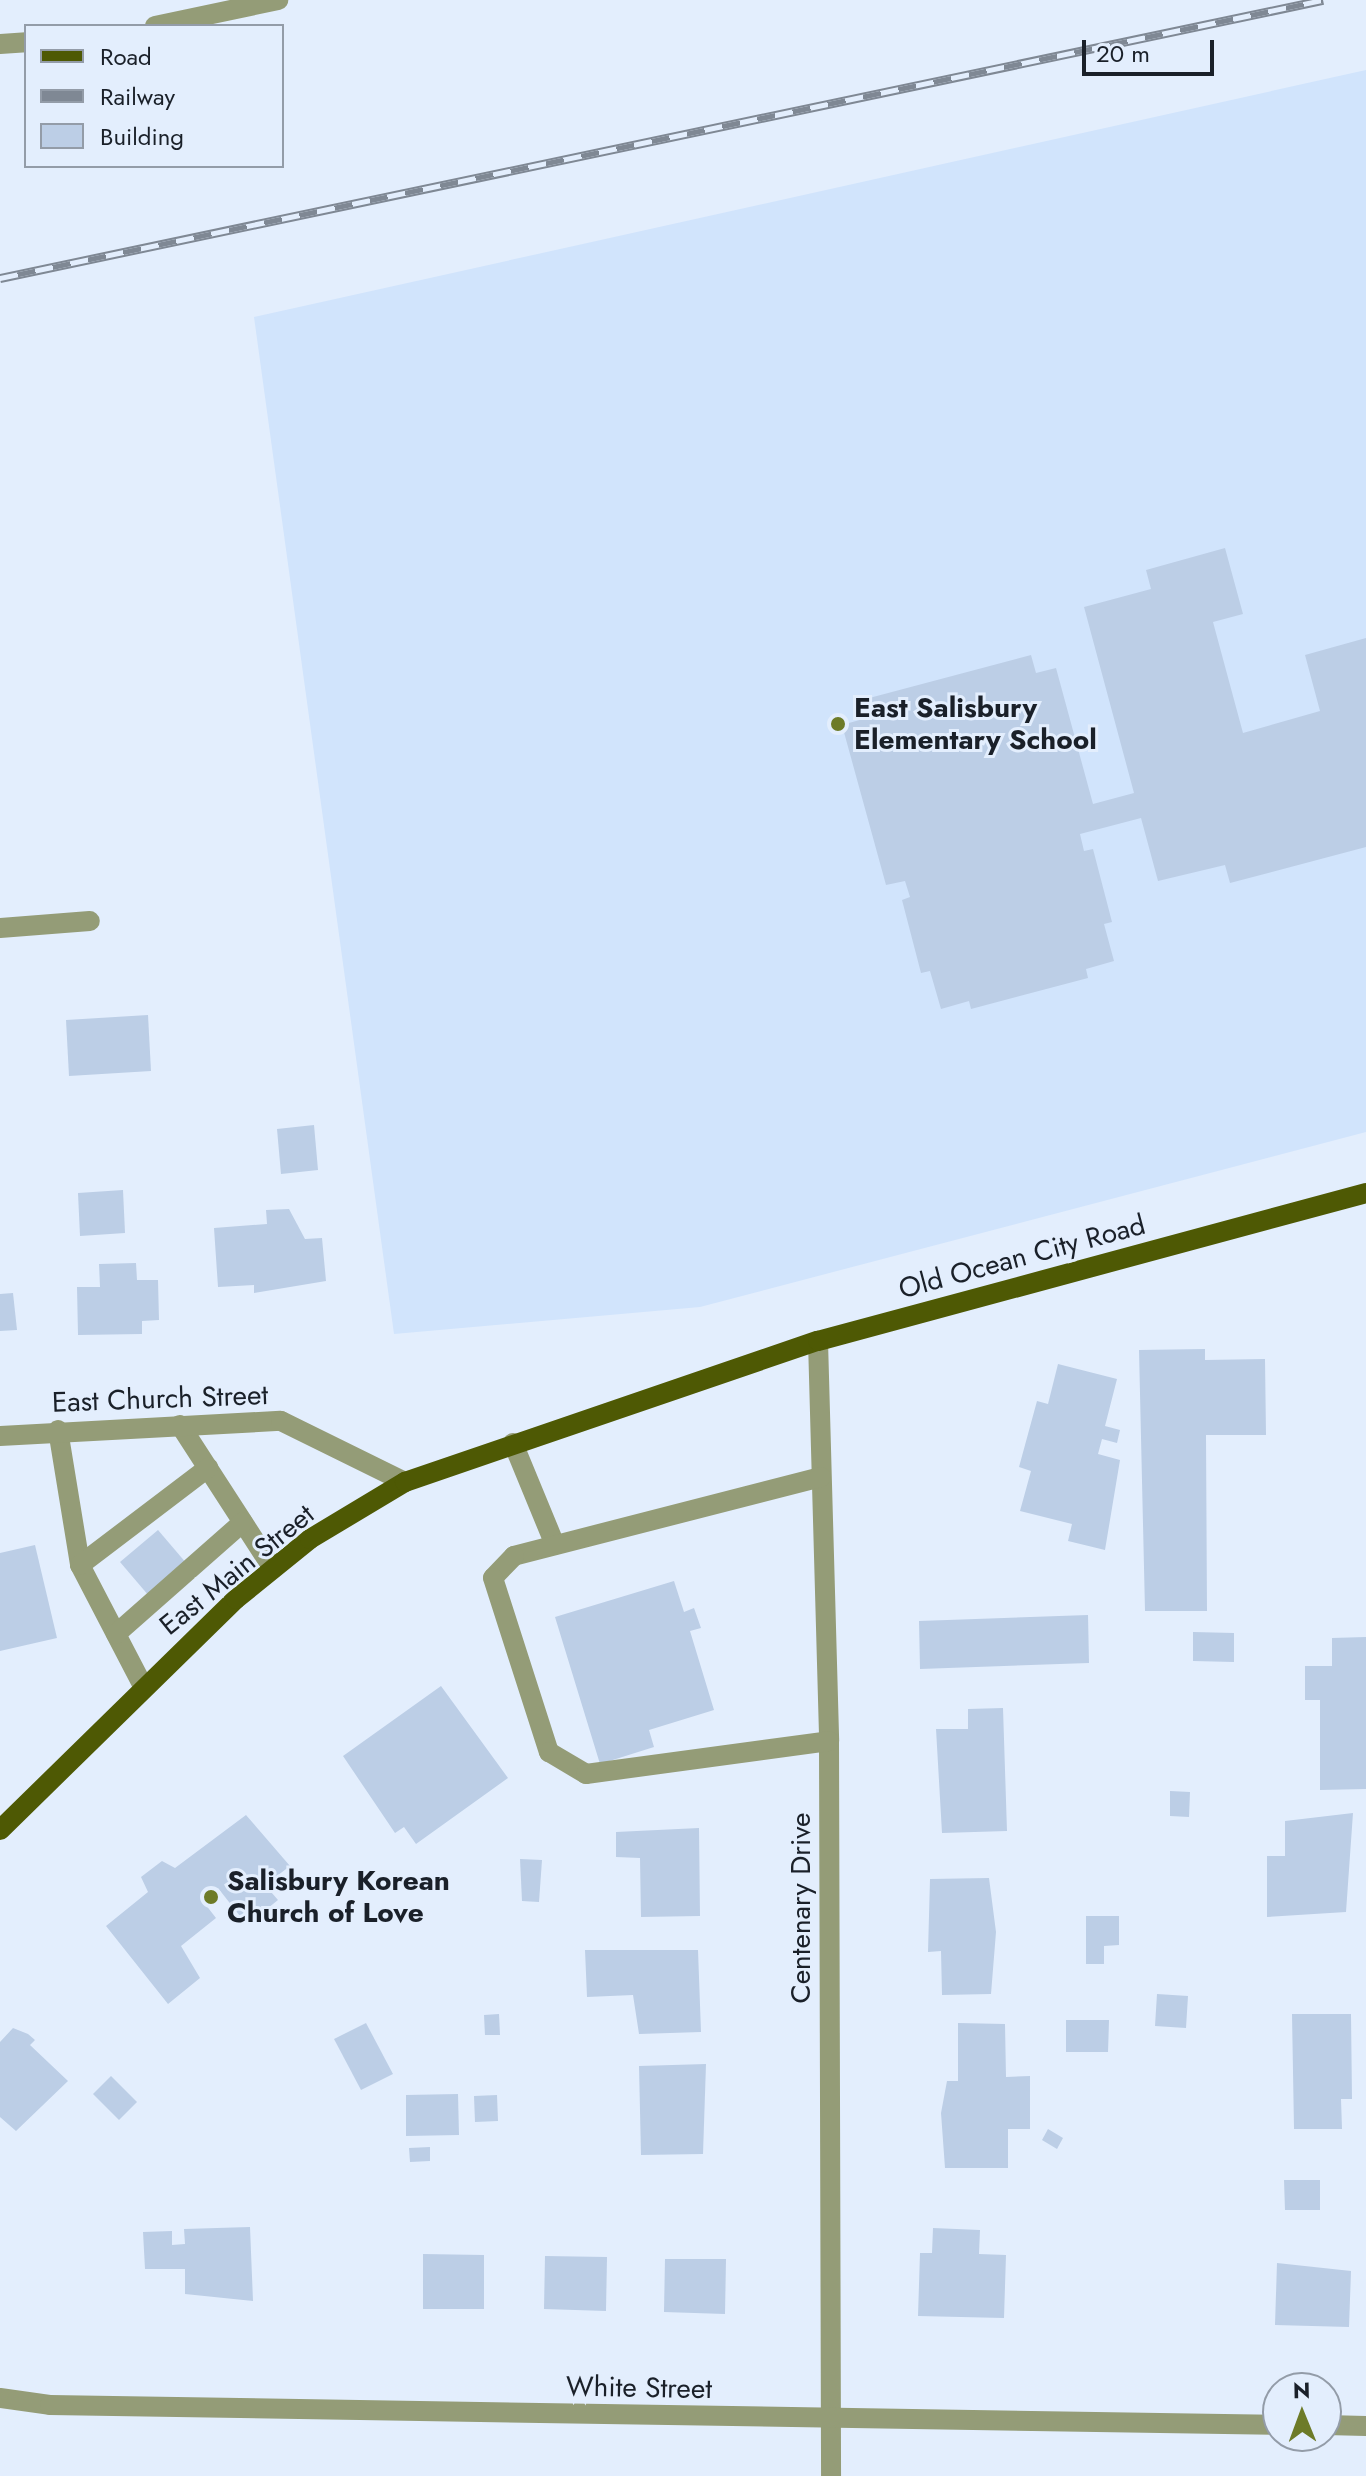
<!DOCTYPE html>
<html>
<head>
<meta charset="utf-8">
<style>
	body { margin:0 }
	#map { position:relative; width:1366px; height:2476px; overflow:hidden; background:#e3eefd; font-family:Jost,sans-serif }
	div>[style] { position:absolute }
	.built>* { inset:0; background:#d1e4fc }
	.building>* { inset:0; background:#bccee6 }
	.minor>* { height:20px; margin:-10px; padding:0 10px; transform-origin:10px; border-radius:10px; background:#949c77 }
	.major>* { height:20px; margin:-10px; padding:0 10px; transform-origin:10px; border-radius:10px; background:#4e5904 }
	.rail>* { height:9px; margin-top:-4.5px; transform-origin:0; background:repeating-linear-gradient(90deg,#e3eefd 0 18px,#7f8894 0 36px); box-sizing:border-box; border-block:2px solid #7f8894 }
	.dots>* { width:22px; height:22px; translate:-50% -50%; box-sizing:border-box; border:4px solid #e3eefd; border-radius:50% }
	span { translate:-50% -50%; white-space:nowrap; text-align:center; line-height:1.15; -webkit-text-stroke:6px #e3eefd; paint-order:stroke }
	.poi-label { font-size:28px; color:#1a2029; font-weight:700 }
	.left { translate:0 -50%; text-align:left }
	.street-label { font-size:28px; color:#1a2029 }
	.legend { position:absolute; left:24px; top:24px; width:260px; height:144px; box-sizing:border-box; background:#e3eefd; border:2px solid #939ca8; margin:0; padding:10px 14px; list-style:none; font-size:24px; color:#1a2029 }
	.legend li { display:flex; align-items:center; gap:16px; height:40px }
	.legend b { width:40px; border:2px solid #939ca8 }
	.north { position:absolute; left:1262px; top:2372px; width:80px; height:80px; box-sizing:border-box; background:#e3eefd; border:2px solid #939ca8; border-radius:50%; rotate:359deg; font-size:22px; font-weight:700; line-height:32px; text-align:center; color:#1a2029 }
	.north::after { content:''; display:block; margin:auto; width:28px; height:36px; background:#6d7b28; clip-path:polygon(50% 0,100% 100%,50% 72%,0 100%) }
	.scale { position:absolute; left:1082px; top:40px; width:132px; height:36px; box-sizing:border-box; border:4px solid #1a2029; border-top:0; padding-left:10px; font-size:24px; line-height:28px; white-space:nowrap; color:#1a2029; -webkit-text-stroke:6px #e3eefd; paint-order:stroke }
</style>
</head>
<body>
<div id="map">
	<div class="built">
		<i style="clip-path:polygon(1366px 70px,1366px 1132px,700px 1307px,394px 1334px,254px 317px)"></i>
	</div>
	<div class="building">
		<i style="clip-path:polygon(1225px 548px,1243px 614px,1213px 622px,1243px 733px,1320px 711px,1305px 655px,1366px 638px,1366px 847px,1230px 883px,1225px 865px,1158px 881px,1141px 818px,1080px 834px,1084px 851px,1093px 849px,1112px 922px,1104px 924px,1114px 961px,1086px 969px,1088px 978px,971px 1009px,969px 1001px,941px 1009px,930px 971px,921px 973px,902px 900px,910px 897px,905px 881px,886px 885px,842px 725px,863px 719px,858px 701px,1031px 655px,1036px 673px,1056px 668px,1093px 804px,1134px 793px,1084px 607px,1151px 589px,1146px 570px)"></i>
		<i style="clip-path:polygon(148px 1015px,151px 1071px,69px 1076px,66px 1020px)"></i>
		<i style="clip-path:polygon(314px 1125px,318px 1170px,281px 1174px,277px 1129px)"></i>
		<i style="clip-path:polygon(123px 1190px,125px 1233px,80px 1236px,78px 1193px)"></i>
		<i style="clip-path:polygon(289px 1209px,305px 1239px,322px 1238px,326px 1281px,254px 1293px,254px 1285px,218px 1287px,214px 1228px,267px 1224px,266px 1210px)"></i>
		<i style="clip-path:polygon(136px 1263px,137px 1280px,158px 1280px,159px 1320px,142px 1321px,142px 1334px,78px 1335px,77px 1287px,100px 1287px,99px 1264px)"></i>
		<i style="clip-path:polygon(13px 1293px,17px 1330px,0 1331px,0 1294px)"></i>
		<i style="clip-path:polygon(1205px 1349px,1205px 1360px,1265px 1359px,1266px 1435px,1206px 1435px,1207px 1611px,1145px 1611px,1139px 1350px)"></i>
		<i style="clip-path:polygon(1058px 1364px,1117px 1379px,1105px 1426px,1120px 1430px,1117px 1443px,1102px 1439px,1098px 1454px,1120px 1460px,1105px 1550px,1068px 1541px,1072px 1524px,1020px 1511px,1031px 1471px,1019px 1467px,1037px 1401px,1048px 1404px)"></i>
		<i style="clip-path:polygon(158px 1530px,187px 1564px,149px 1596px,120px 1562px)"></i>
		<i style="clip-path:polygon(35px 1545px,57px 1638px,0 1651px,0 1553px)"></i>
		<i style="clip-path:polygon(674px 1581px,684px 1612px,694px 1608px,701px 1628px,690px 1631px,714px 1710px,649px 1730px,654px 1747px,600px 1764px,555px 1617px)"></i>
		<i style="clip-path:polygon(1088px 1615px,1089px 1663px,920px 1669px,919px 1621px)"></i>
		<i style="clip-path:polygon(1193px 1632px,1234px 1633px,1234px 1662px,1193px 1661px)"></i>
		<i style="clip-path:polygon(1366px 1637px,1366px 1789px,1320px 1790px,1320px 1700px,1305px 1700px,1305px 1666px,1332px 1666px,1332px 1638px)"></i>
		<i style="clip-path:polygon(441px 1686px,508px 1778px,416px 1844px,404px 1827px,395px 1833px,343px 1756px)"></i>
		<i style="clip-path:polygon(1003px 1708px,1007px 1831px,942px 1833px,936px 1729px,968px 1729px,968px 1709px)"></i>
		<i style="clip-path:polygon(1170px 1791px,1190px 1792px,1189px 1817px,1170px 1816px)"></i>
		<i style="clip-path:polygon(1353px 1813px,1346px 1912px,1267px 1917px,1267px 1856px,1285px 1856px,1285px 1821px)"></i>
		<i style="clip-path:polygon(246px 1815px,290px 1866px,265px 1885px,278px 1900px,247px 1925px,218px 1888px,202px 1900px,216px 1918px,181px 1946px,200px 1978px,168px 2004px,106px 1926px,148px 1892px,141px 1877px,162px 1861px,175px 1868px)"></i>
		<i style="clip-path:polygon(699px 1828px,700px 1916px,641px 1917px,640px 1858px,616px 1857px,616px 1832px)"></i>
		<i style="clip-path:polygon(520px 1859px,542px 1860px,539px 1902px,522px 1901px)"></i>
		<i style="clip-path:polygon(989px 1878px,996px 1932px,991px 1994px,942px 1995px,941px 1951px,928px 1952px,930px 1879px)"></i>
		<i style="clip-path:polygon(1086px 1916px,1119px 1916px,1119px 1945px,1104px 1946px,1104px 1964px,1086px 1964px)"></i>
		<i style="clip-path:polygon(585px 1950px,698px 1950px,701px 2032px,639px 2034px,633px 1995px,587px 1997px)"></i>
		<i style="clip-path:polygon(1157px 1994px,1188px 1996px,1186px 2028px,1155px 2026px)"></i>
		<i style="clip-path:polygon(499px 2014px,500px 2035px,485px 2035px,484px 2015px)"></i>
		<i style="clip-path:polygon(1292px 2014px,1351px 2014px,1352px 2099px,1341px 2099px,1342px 2129px,1294px 2129px)"></i>
		<i style="clip-path:polygon(1066px 2020px,1109px 2020px,1108px 2052px,1066px 2052px)"></i>
		<i style="clip-path:polygon(366px 2023px,393px 2074px,361px 2090px,334px 2039px)"></i>
		<i style="clip-path:polygon(958px 2023px,1005px 2024px,1006px 2077px,1030px 2076px,1030px 2129px,1008px 2129px,1008px 2168px,945px 2168px,941px 2113px,947px 2081px,958px 2081px)"></i>
		<i style="clip-path:polygon(13px 2028px,28px 2034px,35px 2040px,30px 2045px,68px 2081px,16px 2131px,0 2117px,0 2042px)"></i>
		<i style="clip-path:polygon(706px 2064px,703px 2154px,641px 2155px,639px 2066px)"></i>
		<i style="clip-path:polygon(111px 2076px,137px 2102px,119px 2120px,93px 2094px)"></i>
		<i style="clip-path:polygon(458px 2094px,459px 2135px,406px 2136px,406px 2095px)"></i>
		<i style="clip-path:polygon(497px 2095px,498px 2121px,475px 2122px,474px 2096px)"></i>
		<i style="clip-path:polygon(1048px 2129px,1063px 2138px,1057px 2149px,1042px 2140px)"></i>
		<i style="clip-path:polygon(430px 2147px,430px 2161px,410px 2162px,409px 2148px)"></i>
		<i style="clip-path:polygon(1284px 2180px,1320px 2180px,1320px 2210px,1285px 2210px)"></i>
		<i style="clip-path:polygon(250px 2227px,253px 2301px,185px 2294px,185px 2269px,145px 2269px,143px 2232px,172px 2231px,172px 2245px,185px 2244px,184px 2229px)"></i>
		<i style="clip-path:polygon(933px 2228px,980px 2230px,979px 2254px,1006px 2255px,1004px 2318px,918px 2316px,920px 2253px,932px 2253px)"></i>
		<i style="clip-path:polygon(423px 2254px,484px 2255px,484px 2309px,423px 2309px)"></i>
		<i style="clip-path:polygon(545px 2256px,607px 2257px,606px 2311px,544px 2309px)"></i>
		<i style="clip-path:polygon(665px 2259px,726px 2259px,725px 2314px,664px 2312px)"></i>
		<i style="clip-path:polygon(1277px 2263px,1351px 2271px,1349px 2327px,1275px 2325px)"></i>
	</div>
	<div class="minor">
		<i style="left:155px;top:26px;width:126px;rotate:-11.9deg"></i>
		<i style="left:0;top:44px;width:26px;rotate:-4deg"></i>
		<i style="left:0;top:928px;width:90px;rotate:-4.4deg"></i>
		<i style="left:818px;top:1341px;width:400px;rotate:88.4deg"></i>
		<i style="left:829px;top:1741px;width:735px;rotate:89.84deg"></i>
		<i style="left:180px;top:1425px;width:171px;rotate:57.1deg"></i>
		<i style="left:58px;top:1430px;width:137px;rotate:80.7deg"></i>
		<i style="left:80px;top:1565px;width:136px;rotate:62.5deg"></i>
		<i style="left:0;top:1436px;width:281px;rotate:-3.1deg"></i>
		<i style="left:281px;top:1421px;width:138px;rotate:26.2deg"></i>
		<i style="left:513px;top:1443px;width:110px;rotate:67.6deg"></i>
		<i style="left:821px;top:1477px;width:317px;rotate:165.6deg"></i>
		<i style="left:514px;top:1556px;width:30px;rotate:134deg"></i>
		<i style="left:493px;top:1578px;width:183px;rotate:72.2deg"></i>
		<i style="left:549px;top:1752px;width:43px;rotate:30.7deg"></i>
		<i style="left:586px;top:1774px;width:245px;rotate:-7.7deg"></i>
		<i style="left:80px;top:1565px;width:161px;rotate:-37.2deg"></i>
		<i style="left:116px;top:1634px;width:169px;rotate:-41.4deg"></i>
		<i style="left:0;top:2398px;width:50px;rotate:8deg"></i>
		<i style="left:50px;top:2405px;width:1228px;rotate:0.93deg"></i>
		<i style="left:1326px;top:2425px;width:40px;rotate:1.4deg"></i>
	</div>
	<div class="major">
		<i style="left:0;top:1830px;width:330px;rotate:-44.4deg"></i>
		<i style="left:236px;top:1599px;width:95px;rotate:-39deg"></i>
		<i style="left:310px;top:1539px;width:111px;rotate:-31deg"></i>
		<i style="left:405px;top:1482px;width:436px;rotate:-18.9deg"></i>
		<i style="left:818px;top:1341px;width:568px;rotate:-15.11deg"></i>
	</div>
	<div class="rail">
		<i style="left:0;top:278px;width:1352px;rotate:-11.87deg"></i>
	</div>
	<div class="dots">
		<i style="left:838px;top:724px;background:#6d7b28"></i>
		<i style="left:211px;top:1897px;background:#6d7b28"></i>
	</div>
	<div class="poi-label">
		<span class="left" style="left:854px;top:724px">East Salisbury<br>Elementary School</span>
		<span class="left" style="left:227px;top:1897px">Salisbury Korean<br>Church of Love</span>
	</div>
	<div class="street-label">
		<span style="left:1022px;top:1257px;rotate:-15deg">Old Ocean City Road</span>
		<span style="left:160px;top:1399px;rotate:-2deg">East Church Street</span>
		<span style="left:237px;top:1570px;rotate:-39deg">East Main Street</span>
		<span style="left:801px;top:1908px;rotate:-90deg">Centenary Drive</span>
		<span style="left:639px;top:2388px;rotate:1deg">White Street</span>
	</div>
	<ul class="legend">
	<li><b style="height:10px;background:#4e5904"></b>Road</li>
	<li><b style="height:10px;background:#7f8894"></b>Railway</li>
	<li><b style="height:22px;background:#bccee6"></b>Building</li>
	</ul>
	<div class="north">N</div>
	<div class="scale">20 m</div>
</div>
</body>
</html>
